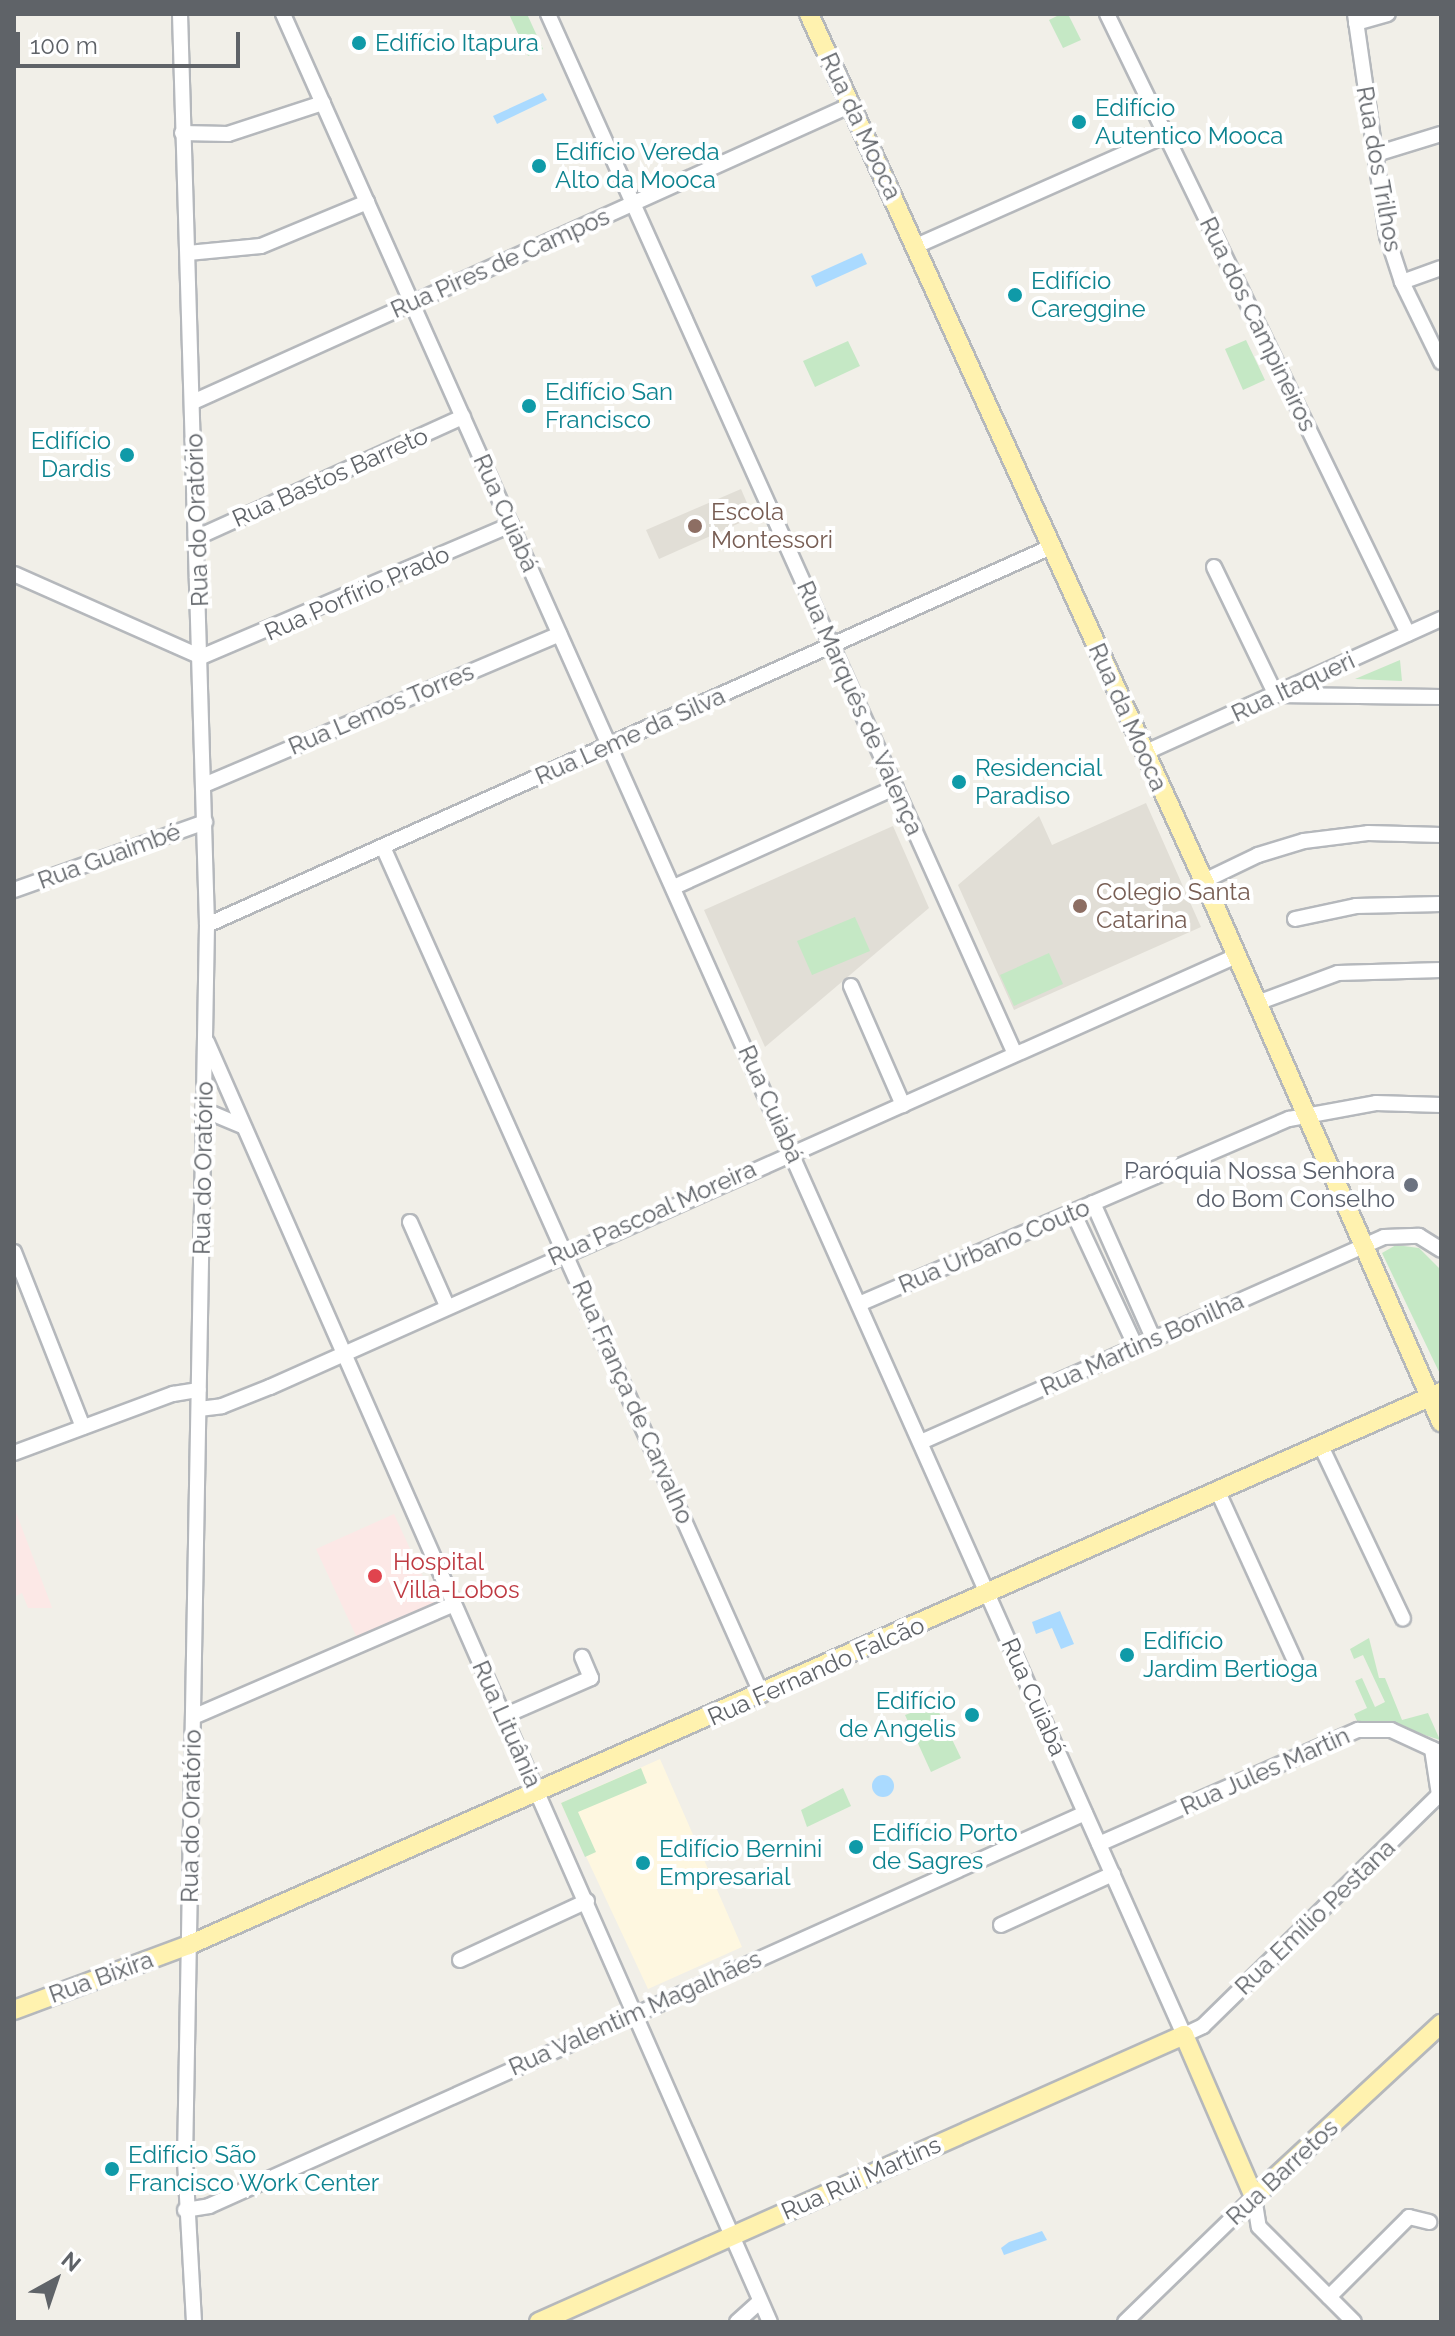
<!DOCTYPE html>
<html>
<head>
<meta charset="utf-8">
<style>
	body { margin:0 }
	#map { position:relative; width:1455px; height:2336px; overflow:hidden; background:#f1efe8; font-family:Raleway,sans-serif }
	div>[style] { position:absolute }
	.commercial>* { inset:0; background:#fef7e0 }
	.education>* { inset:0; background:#e1ded6 }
	.medical>* { inset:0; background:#fce8e6 }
	.green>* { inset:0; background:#c5e8c5 }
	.water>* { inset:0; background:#aadaff }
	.round { border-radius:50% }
	.roads { filter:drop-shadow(2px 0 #b5b8bc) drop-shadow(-2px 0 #b5b8bc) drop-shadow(0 2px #b5b8bc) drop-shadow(0 -2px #b5b8bc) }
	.minor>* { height:14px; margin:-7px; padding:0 7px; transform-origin:7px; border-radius:7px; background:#fff }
	.major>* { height:18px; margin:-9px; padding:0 9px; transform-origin:9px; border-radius:9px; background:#fff2af }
	.dots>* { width:22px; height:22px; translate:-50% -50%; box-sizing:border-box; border:4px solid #fff; border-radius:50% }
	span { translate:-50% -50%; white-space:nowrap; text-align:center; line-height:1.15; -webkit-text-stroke:8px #fff; paint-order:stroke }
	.culture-label { font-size:24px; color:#0d838f }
	.left { translate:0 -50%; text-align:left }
	.right { translate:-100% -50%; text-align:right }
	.street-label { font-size:24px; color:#5f6368 }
	.education-label { font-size:24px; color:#785e54 }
	.worship-label { font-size:24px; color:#5b616d }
	.health-label { font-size:24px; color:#be3a42 }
	.frame { position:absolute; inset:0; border:16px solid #5f6368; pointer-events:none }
	.north { position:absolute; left:16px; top:2240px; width:80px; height:80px; -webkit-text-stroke:6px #fff; paint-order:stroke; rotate:40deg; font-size:22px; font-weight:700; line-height:32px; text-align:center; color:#5f6368 }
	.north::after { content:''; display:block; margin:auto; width:28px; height:36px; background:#5f6368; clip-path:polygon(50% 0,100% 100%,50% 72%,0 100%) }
	.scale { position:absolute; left:16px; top:32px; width:224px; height:36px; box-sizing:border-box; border:4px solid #5f6368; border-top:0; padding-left:10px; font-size:24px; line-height:28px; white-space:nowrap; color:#5f6368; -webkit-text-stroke:6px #fff; paint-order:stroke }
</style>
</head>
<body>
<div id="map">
	<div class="commercial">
		<i style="clip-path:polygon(660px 1759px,742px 1947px,648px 1989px,561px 1803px)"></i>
	</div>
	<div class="education">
		<i style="clip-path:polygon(741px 489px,753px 517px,659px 559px,646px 530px)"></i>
		<i style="clip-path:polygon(1146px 803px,1201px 927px,1014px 1010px,958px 885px,1039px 816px,1052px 845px)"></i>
		<i style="clip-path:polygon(893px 826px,929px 908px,765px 1047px,704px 910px)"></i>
	</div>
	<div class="medical">
		<i style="clip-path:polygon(14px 1507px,50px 1602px,52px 1608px,28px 1608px,22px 1593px,14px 1597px)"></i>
		<i style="clip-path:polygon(394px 1514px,435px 1603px,357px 1638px,316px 1549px)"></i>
	</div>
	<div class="green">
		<i style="clip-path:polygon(509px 14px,527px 14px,543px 49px,528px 56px)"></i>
		<i style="clip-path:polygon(1061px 14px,1068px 14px,1081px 40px,1063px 48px,1049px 20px)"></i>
		<i style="clip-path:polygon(1246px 340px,1265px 380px,1243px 390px,1225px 349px)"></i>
		<i style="clip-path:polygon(848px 341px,860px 366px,815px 387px,803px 361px)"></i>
		<i style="clip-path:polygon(1400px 660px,1402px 681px,1355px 679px)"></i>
		<i style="clip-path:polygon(855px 917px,870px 951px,812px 975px,797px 941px)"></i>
		<i style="clip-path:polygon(1049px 953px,1063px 984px,1014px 1006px,1000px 975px)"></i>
		<i style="clip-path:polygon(1396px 1245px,1419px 1248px,1441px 1270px,1441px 1376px,1382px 1253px)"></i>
		<i style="clip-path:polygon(1369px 1638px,1379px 1678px,1385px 1678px,1402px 1720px,1428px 1713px,1440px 1740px,1397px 1726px,1357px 1721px,1354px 1714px,1367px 1708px,1355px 1681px,1362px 1678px,1375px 1707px,1385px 1702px,1363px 1655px,1354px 1659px,1350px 1649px)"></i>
		<i style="clip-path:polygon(935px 1704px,961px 1758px,931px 1772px,905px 1715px)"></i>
		<i style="clip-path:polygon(641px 1768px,647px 1783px,578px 1812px,596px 1852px,585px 1857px,561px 1803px)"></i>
		<i style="clip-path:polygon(843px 1788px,851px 1806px,807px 1827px,801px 1810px)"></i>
	</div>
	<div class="water">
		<i style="clip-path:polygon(543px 93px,547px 100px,497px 124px,493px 116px)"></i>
		<i style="clip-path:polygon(862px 253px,867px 264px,816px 287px,811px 276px)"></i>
		<i style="clip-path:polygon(1060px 1611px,1074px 1644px,1061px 1649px,1052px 1628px,1036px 1634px,1032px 1622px)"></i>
		<i class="round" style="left:872px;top:1775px;width:22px;height:22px"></i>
		<i style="clip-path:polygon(1042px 2231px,1047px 2240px,1004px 2255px,1001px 2248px,1009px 2242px)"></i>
	</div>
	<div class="roads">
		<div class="minor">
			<i style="left:180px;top:14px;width:911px;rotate:88.3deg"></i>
			<i style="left:207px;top:925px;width:1236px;rotate:91.02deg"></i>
			<i style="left:185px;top:2161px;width:161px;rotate:86.8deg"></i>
			<i style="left:283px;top:14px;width:2213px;rotate:65.97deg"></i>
			<i style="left:1184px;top:2035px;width:21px;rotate:-25deg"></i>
			<i style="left:1203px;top:2026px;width:333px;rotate:-44.4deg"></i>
			<i style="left:548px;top:14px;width:1138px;rotate:65.82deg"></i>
			<i style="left:1107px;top:14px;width:689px;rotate:64.1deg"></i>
			<i style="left:1355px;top:14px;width:224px;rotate:81.8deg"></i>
			<i style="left:1387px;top:236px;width:48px;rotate:71.9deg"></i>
			<i style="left:1402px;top:282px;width:89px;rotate:64deg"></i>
			<i style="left:1356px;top:23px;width:33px;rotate:-16deg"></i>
			<i style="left:182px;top:133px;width:46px;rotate:1.2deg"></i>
			<i style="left:228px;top:134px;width:100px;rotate:-18.1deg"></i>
			<i style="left:1376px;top:154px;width:68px;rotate:-17.1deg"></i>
			<i style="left:916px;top:246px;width:274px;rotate:-23.9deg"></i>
			<i style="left:188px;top:253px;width:73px;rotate:-5.5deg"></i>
			<i style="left:261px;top:246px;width:115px;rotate:-22.5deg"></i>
			<i style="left:1402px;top:282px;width:41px;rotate:-19.7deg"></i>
			<i style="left:193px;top:402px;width:722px;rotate:-24.29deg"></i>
			<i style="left:198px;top:537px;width:291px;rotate:-24.4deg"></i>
			<i style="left:1214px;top:567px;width:142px;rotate:64.2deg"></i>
			<i style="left:1276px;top:695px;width:165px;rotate:0.7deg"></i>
			<i style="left:14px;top:574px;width:205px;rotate:23.9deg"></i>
			<i style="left:201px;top:657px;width:337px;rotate:-23.1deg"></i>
			<i style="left:1144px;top:753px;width:326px;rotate:-24.3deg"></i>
			<i style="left:204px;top:785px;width:386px;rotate:-23deg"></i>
			<i style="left:383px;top:847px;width:929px;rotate:65.92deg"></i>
			<i style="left:1204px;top:881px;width:60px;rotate:-25.7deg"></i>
			<i style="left:1258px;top:855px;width:48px;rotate:-16.9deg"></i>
			<i style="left:1304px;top:841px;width:64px;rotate:-7.1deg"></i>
			<i style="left:1368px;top:833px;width:73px;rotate:1.6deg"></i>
			<i style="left:674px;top:887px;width:243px;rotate:-24.2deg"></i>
			<i style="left:14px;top:890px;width:203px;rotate:-19.6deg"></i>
			<i style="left:1295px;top:919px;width:62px;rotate:-12deg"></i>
			<i style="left:1356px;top:906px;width:85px;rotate:-1.3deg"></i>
			<i style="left:207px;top:925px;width:925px;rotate:-24.13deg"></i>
			<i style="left:851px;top:986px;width:130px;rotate:66.4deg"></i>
			<i style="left:1257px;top:1003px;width:86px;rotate:-20.3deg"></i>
			<i style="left:1338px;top:973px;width:103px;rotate:-1.7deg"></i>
			<i style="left:207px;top:1042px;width:1398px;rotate:66.26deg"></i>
			<i style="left:204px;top:1110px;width:41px;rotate:22.8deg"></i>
			<i style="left:1093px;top:1203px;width:150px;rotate:66deg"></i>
			<i style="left:1073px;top:1212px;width:149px;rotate:65deg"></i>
			<i style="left:410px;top:1222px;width:92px;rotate:66.2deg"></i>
			<i style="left:14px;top:1252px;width:188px;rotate:68.5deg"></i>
			<i style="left:859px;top:1304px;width:468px;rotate:-23.3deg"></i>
			<i style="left:1289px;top:1119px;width:88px;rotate:-10.4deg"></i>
			<i style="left:1376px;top:1103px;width:65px;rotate:1.8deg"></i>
			<i style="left:199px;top:1409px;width:23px;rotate:-7deg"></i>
			<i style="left:222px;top:1406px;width:52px;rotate:-21.6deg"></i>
			<i style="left:270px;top:1387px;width:1058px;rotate:-24.04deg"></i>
			<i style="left:921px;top:1442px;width:506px;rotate:-23.88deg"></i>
			<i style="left:1384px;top:1237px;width:35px;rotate:-2deg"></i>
			<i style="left:1419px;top:1236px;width:26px;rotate:32deg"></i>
			<i style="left:1321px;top:1446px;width:191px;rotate:64.6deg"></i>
			<i style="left:14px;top:1453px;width:170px;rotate:-20.4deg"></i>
			<i style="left:173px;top:1394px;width:26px;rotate:-9deg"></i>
			<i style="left:1218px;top:1492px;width:186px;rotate:65.5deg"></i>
			<i style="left:504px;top:1716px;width:95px;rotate:-23.6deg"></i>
			<i style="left:591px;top:1678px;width:23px;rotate:-113deg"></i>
			<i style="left:193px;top:1717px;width:284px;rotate:-23.4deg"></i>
			<i style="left:1432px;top:1749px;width:47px;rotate:81.3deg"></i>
			<i style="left:1099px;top:1844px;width:283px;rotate:-23.8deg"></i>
			<i style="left:1358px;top:1730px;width:33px"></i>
			<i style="left:1391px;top:1730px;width:55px;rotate:24.7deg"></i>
			<i style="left:1001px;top:1925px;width:123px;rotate:-24.5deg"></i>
			<i style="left:460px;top:1960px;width:140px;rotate:-24.9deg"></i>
			<i style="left:1254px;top:2197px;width:30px;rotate:81deg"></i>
			<i style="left:1259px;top:2227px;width:134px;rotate:45deg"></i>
			<i style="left:185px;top:2210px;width:24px;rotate:-9deg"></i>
			<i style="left:209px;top:2206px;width:960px;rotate:-24.16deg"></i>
			<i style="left:1329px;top:2297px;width:113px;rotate:-45deg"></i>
			<i style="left:1409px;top:2217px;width:21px;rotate:14deg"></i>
			<i style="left:737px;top:2322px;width:31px;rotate:-42deg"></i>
			<i style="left:1125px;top:2322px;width:180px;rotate:-44.1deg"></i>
		</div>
		<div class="major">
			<i style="left:809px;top:14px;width:953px;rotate:65.51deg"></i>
			<i style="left:1204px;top:881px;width:591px;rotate:66.34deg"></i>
			<i style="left:14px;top:2010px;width:187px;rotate:-20.4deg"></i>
			<i style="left:189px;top:1945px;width:1369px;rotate:-23.83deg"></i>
			<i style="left:539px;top:2322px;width:706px;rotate:-23.99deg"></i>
			<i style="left:1184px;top:2035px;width:176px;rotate:66.6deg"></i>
			<i style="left:1254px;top:2197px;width:255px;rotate:-42.8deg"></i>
		</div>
	</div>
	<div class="dots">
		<i style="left:359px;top:43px;background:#0f9aa8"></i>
		<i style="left:1079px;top:122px;background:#0f9aa8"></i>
		<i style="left:539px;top:166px;background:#0f9aa8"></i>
		<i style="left:1015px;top:295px;background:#0f9aa8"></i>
		<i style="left:529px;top:406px;background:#0f9aa8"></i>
		<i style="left:127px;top:455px;background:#0f9aa8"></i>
		<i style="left:695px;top:526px;background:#8d6e63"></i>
		<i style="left:959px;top:782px;background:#0f9aa8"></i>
		<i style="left:1080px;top:906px;background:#8d6e63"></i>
		<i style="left:1411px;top:1185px;background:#6b7280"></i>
		<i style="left:375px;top:1576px;background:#e0444e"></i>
		<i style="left:1127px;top:1655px;background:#0f9aa8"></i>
		<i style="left:972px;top:1715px;background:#0f9aa8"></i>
		<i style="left:856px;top:1847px;background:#0f9aa8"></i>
		<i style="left:643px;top:1863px;background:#0f9aa8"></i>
		<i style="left:112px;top:2169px;background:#0f9aa8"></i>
	</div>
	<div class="culture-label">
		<span class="left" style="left:375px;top:43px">Edifício Itapura</span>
		<span class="left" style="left:1095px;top:122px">Edifício<br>Autentico Mooca</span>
		<span class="left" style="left:555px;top:166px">Edifício Vereda<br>Alto da Mooca</span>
		<span class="left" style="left:1031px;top:295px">Edifício<br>Careggine</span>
		<span class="left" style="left:545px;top:406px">Edifício San<br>Francisco</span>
		<span class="right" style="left:111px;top:455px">Edifício<br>Dardis</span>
		<span class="left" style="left:975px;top:782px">Residencial<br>Paradiso</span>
		<span class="left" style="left:1143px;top:1655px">Edifício<br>Jardim Bertioga</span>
		<span class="right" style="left:956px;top:1715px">Edifício<br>de Angelis</span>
		<span class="left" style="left:872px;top:1847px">Edifício Porto<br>de Sagres</span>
		<span class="left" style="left:659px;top:1863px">Edifício Bernini<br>Empresarial</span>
		<span class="left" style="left:128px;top:2169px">Edifício São<br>Francisco Work Center</span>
	</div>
	<div class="street-label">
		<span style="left:861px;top:126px;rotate:65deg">Rua da Mooca</span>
		<span style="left:1379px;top:169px;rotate:80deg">Rua dos Trilhos</span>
		<span style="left:500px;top:263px;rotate:-24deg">Rua Pires de Campos</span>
		<span style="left:1258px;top:324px;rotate:64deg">Rua dos Campineiros</span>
		<span style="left:330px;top:477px;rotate:-24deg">Rua Bastos Barreto</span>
		<span style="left:506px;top:513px;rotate:66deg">Rua Cuiabá</span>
		<span style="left:197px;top:520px;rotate:-92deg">Rua do Oratório</span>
		<span style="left:357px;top:593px;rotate:-24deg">Rua Porfírio Prado</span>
		<span style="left:1293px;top:687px;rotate:-25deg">Rua Itaqueri</span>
		<span style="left:860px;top:708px;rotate:66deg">Rua Marquês de Valença</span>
		<span style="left:381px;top:709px;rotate:-23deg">Rua Lemos Torres</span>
		<span style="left:1128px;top:717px;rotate:66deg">Rua da Mooca</span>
		<span style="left:630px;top:736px;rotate:-24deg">Rua Leme da Silva</span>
		<span style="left:109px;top:856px;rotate:-20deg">Rua Guaimbé</span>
		<span style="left:771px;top:1104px;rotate:66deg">Rua Cuiabá</span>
		<span style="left:203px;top:1168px;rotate:-89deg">Rua do Oratório</span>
		<span style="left:652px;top:1213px;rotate:-24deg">Rua Pascoal Moreira</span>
		<span style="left:994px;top:1246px;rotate:-23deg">Rua Urbano Couto</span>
		<span style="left:1142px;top:1344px;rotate:-24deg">Rua Martins Bonilha</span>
		<span style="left:633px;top:1402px;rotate:66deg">Rua França de Carvalho</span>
		<span style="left:816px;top:1671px;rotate:-24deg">Rua Fernando Falcão</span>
		<span style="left:1034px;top:1697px;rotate:66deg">Rua Cuiabá</span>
		<span style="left:507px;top:1724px;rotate:66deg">Rua Lituânia</span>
		<span style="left:1265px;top:1771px;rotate:-24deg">Rua Jules Martin</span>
		<span style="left:191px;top:1816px;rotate:-89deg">Rua do Oratório</span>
		<span style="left:1315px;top:1917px;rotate:-44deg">Rua Emílio Pestana</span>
		<span style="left:101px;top:1977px;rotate:-20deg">Rua Bixira</span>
		<span style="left:635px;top:2013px;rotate:-24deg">Rua Valentim Magalhães</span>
		<span style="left:1282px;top:2172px;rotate:-43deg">Rua Barretos</span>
		<span style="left:861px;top:2178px;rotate:-24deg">Rua Rui Martins</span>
	</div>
	<div class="education-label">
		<span class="left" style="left:711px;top:526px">Escola<br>Montessori</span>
		<span class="left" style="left:1096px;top:906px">Colegio Santa<br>Catarina</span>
	</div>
	<div class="worship-label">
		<span class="right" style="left:1395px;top:1185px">Paróquia Nossa Senhora<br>do Bom Conselho</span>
	</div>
	<div class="health-label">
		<span class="left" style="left:393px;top:1576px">Hospital<br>Villa-Lobos</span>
	</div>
	<div class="frame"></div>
	<div class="north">N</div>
	<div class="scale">100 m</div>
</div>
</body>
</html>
